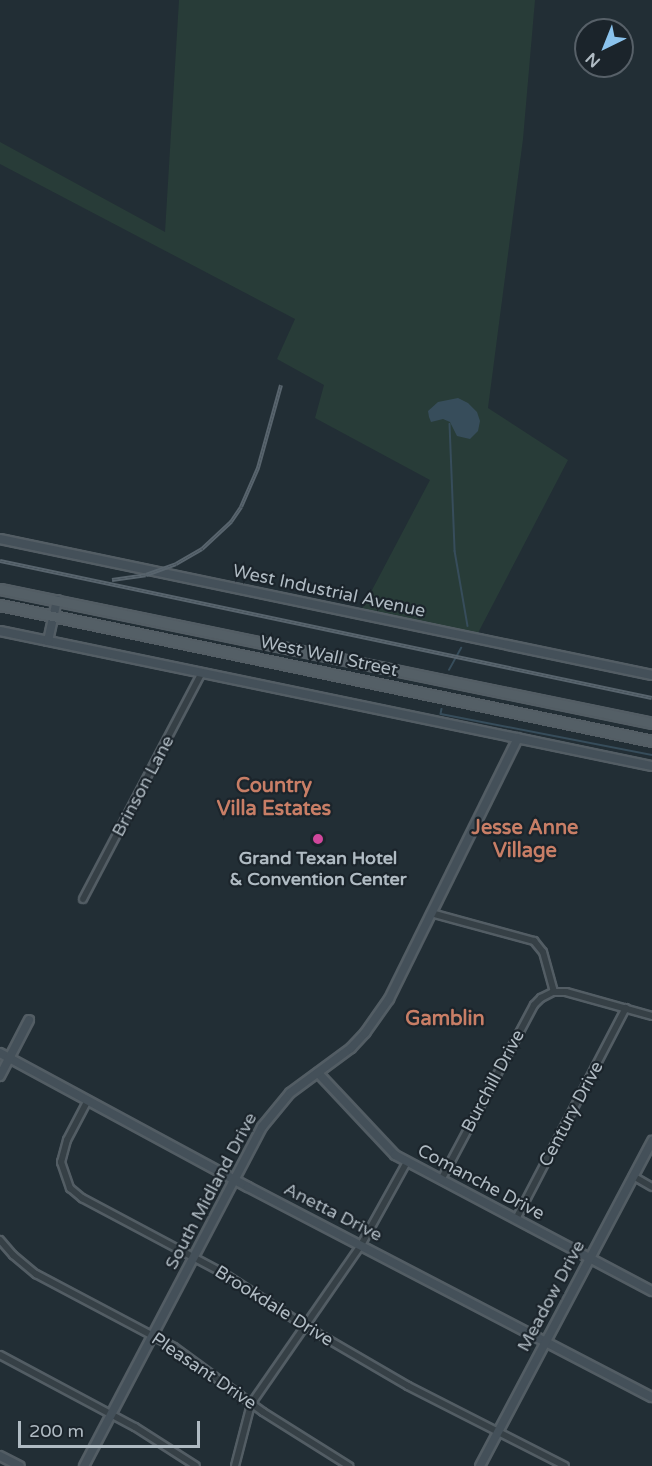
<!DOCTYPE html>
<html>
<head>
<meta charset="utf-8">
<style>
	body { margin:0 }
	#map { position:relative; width:652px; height:1466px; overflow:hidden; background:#222e35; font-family:"Varela Round",sans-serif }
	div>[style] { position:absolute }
	.green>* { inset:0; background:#283c38 }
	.water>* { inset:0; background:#374d5b }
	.stream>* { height:1.5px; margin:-0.75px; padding:0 0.75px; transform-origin:0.75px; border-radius:0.75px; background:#374d5b }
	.roads { filter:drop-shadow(2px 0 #535d64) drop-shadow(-2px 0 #535d64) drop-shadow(0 2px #535d64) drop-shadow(0 -2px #535d64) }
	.street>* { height:6px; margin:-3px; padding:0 3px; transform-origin:3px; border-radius:3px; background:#364046 }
	.secondary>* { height:8px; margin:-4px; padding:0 4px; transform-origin:4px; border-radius:4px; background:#445059 }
	.primary>* { height:9px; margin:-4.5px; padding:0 4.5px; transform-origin:4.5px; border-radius:4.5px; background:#545f66 }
	.rail>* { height:4px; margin-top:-2px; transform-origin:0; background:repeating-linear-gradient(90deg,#1b242b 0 4.5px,#58646d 0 9px); box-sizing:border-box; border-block:2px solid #58646d }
	.dots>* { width:16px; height:16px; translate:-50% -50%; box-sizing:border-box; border:3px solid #1b242b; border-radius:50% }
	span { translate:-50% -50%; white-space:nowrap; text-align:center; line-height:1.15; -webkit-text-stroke:4.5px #1b242b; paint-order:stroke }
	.street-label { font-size:18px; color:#b0bbc3 }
	.poi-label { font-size:18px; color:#b0bbc3; font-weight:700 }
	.neighbourhood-label { font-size:20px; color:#c87e66; font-weight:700 }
	.north { position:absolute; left:574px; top:18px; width:60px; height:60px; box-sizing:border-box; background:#1b242b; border:2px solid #576068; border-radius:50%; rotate:223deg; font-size:16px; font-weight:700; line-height:24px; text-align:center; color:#b0bbc3 }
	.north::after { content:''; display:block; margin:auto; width:21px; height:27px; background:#8bc3ed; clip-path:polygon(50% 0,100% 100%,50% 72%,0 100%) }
	.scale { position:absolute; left:18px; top:1421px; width:182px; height:27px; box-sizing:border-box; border:3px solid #b0bbc3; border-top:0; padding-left:8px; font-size:18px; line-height:21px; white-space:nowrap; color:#b0bbc3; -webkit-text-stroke:4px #1b242b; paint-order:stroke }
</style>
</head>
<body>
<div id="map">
	<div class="green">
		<i style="clip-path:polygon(179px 0,535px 0,523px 139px,488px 408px,568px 460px,478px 633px,362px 609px,430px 480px,315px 418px,324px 385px,277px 359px,295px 319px,0 164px,0 142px,165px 232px)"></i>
	</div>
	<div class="water">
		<i style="clip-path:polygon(458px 398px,468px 403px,477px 412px,480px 421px,478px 431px,470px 439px,457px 436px,450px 422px,443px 419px,431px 422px,429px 417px,428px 411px,438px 402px)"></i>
	</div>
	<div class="stream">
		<i style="left:450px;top:424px;width:127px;rotate:87.7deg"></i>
		<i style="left:455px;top:551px;width:76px;rotate:80.2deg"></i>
		<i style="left:449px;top:670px;width:25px;rotate:-61deg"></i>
		<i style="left:442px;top:709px;width:5px;rotate:101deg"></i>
		<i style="left:441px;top:714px;width:215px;rotate:11deg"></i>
	</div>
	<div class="roads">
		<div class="street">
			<i style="left:83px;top:899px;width:256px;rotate:-62.3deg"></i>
			<i style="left:431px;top:913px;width:107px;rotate:15.2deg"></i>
			<i style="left:534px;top:941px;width:14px;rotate:51deg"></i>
			<i style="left:543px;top:952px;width:41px;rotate:74.6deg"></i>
			<i style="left:88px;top:1100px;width:45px;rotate:117.7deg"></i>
			<i style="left:67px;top:1140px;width:23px;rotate:105deg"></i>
			<i style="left:61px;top:1162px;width:28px;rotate:71deg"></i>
			<i style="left:70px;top:1188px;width:16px;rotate:40deg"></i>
			<i style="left:82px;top:1198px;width:160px;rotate:28deg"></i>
			<i style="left:223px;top:1273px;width:98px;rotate:32.9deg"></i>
			<i style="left:305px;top:1326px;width:119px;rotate:30.2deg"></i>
			<i style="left:408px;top:1386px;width:176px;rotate:27deg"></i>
			<i style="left:633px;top:1176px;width:22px;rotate:30deg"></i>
			<i style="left:441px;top:1180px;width:198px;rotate:-62deg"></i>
			<i style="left:534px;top:1005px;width:10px;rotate:-45deg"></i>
			<i style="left:541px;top:998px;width:13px;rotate:-27deg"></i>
			<i style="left:553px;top:992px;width:13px"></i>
			<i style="left:566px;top:992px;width:89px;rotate:15.6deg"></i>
			<i style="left:516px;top:1219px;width:238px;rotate:-62.5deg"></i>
			<i style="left:0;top:1240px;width:20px;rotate:49deg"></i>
			<i style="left:13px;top:1255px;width:30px;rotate:40deg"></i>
			<i style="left:36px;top:1274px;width:156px;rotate:27.9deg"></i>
			<i style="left:174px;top:1347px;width:110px;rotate:36.1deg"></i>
			<i style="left:263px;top:1412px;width:102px;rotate:32.1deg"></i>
			<i style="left:0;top:1355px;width:153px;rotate:28.1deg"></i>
			<i style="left:135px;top:1427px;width:72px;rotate:32.6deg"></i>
			<i style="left:235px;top:1466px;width:64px;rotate:-75.5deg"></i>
			<i style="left:251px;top:1404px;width:193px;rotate:-55.3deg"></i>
			<i style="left:361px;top:1245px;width:95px;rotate:-61deg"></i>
		</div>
		<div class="secondary">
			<i style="left:0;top:539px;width:666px;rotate:11.78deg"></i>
			<i style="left:0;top:631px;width:666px;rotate:11.7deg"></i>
			<i style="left:48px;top:641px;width:42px;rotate:-77.6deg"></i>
			<i style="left:0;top:1053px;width:282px;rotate:28.4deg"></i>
			<i style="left:248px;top:1187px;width:455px;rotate:27.5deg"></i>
			<i style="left:318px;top:1073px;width:112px;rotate:46.8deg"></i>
			<i style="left:395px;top:1155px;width:291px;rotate:27.9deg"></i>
			<i style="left:0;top:1076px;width:63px;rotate:-62.6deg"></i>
			<i style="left:0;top:1456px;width:22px;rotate:27deg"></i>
			<i style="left:84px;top:1466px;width:383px;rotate:-62.3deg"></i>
			<i style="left:262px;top:1127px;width:44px;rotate:-50.5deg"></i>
			<i style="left:290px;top:1093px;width:76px;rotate:-36.4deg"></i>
			<i style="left:351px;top:1048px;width:21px;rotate:-47deg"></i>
			<i style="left:365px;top:1033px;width:42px;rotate:-54.8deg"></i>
			<i style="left:389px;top:999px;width:291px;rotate:-63.7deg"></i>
			<i style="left:480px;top:1466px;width:368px;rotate:-62.1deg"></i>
		</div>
		<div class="primary">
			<i style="left:0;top:589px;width:666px;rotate:11.61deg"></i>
			<i style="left:0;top:605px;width:666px;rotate:11.78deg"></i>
		</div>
	</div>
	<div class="rail">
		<i style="left:0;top:561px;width:666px;rotate:11.87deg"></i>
		<i style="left:112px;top:580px;width:34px;rotate:-8deg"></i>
		<i style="left:146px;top:575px;width:32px;rotate:-20deg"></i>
		<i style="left:176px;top:564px;width:30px;rotate:-30deg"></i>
		<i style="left:202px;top:549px;width:40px;rotate:-43deg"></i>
		<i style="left:231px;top:522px;width:18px;rotate:-56deg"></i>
		<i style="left:241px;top:507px;width:43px;rotate:-66.4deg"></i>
		<i style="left:258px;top:468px;width:86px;rotate:-74.5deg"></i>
	</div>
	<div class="dots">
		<i style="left:318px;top:839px;background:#d1479c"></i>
	</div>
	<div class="street-label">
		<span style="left:329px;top:591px;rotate:12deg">West Industrial Avenue</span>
		<span style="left:329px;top:656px;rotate:12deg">West Wall Street</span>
		<span style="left:143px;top:786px;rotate:-62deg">Brinson Lane</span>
		<span style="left:493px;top:1081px;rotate:-62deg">Burchill Drive</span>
		<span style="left:571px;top:1114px;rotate:-62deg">Century Drive</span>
		<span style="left:481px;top:1182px;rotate:28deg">Comanche Drive</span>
		<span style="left:211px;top:1191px;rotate:-62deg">South Midland Drive</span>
		<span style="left:333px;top:1212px;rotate:27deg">Anetta Drive</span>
		<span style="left:551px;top:1296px;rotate:-62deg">Meadow Drive</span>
		<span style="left:274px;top:1306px;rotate:32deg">Brookdale Drive</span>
		<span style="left:204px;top:1371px;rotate:34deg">Pleasant Drive</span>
	</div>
	<div class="poi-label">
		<span style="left:318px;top:869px">Grand Texan Hotel<br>&amp; Convention Center</span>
	</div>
	<div class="neighbourhood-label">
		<span style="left:274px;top:798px">Country<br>Villa Estates</span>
		<span style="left:525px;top:840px">Jesse Anne<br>Village</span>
		<span style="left:445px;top:1019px">Gamblin</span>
	</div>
	<div class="north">N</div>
	<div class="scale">200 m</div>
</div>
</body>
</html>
